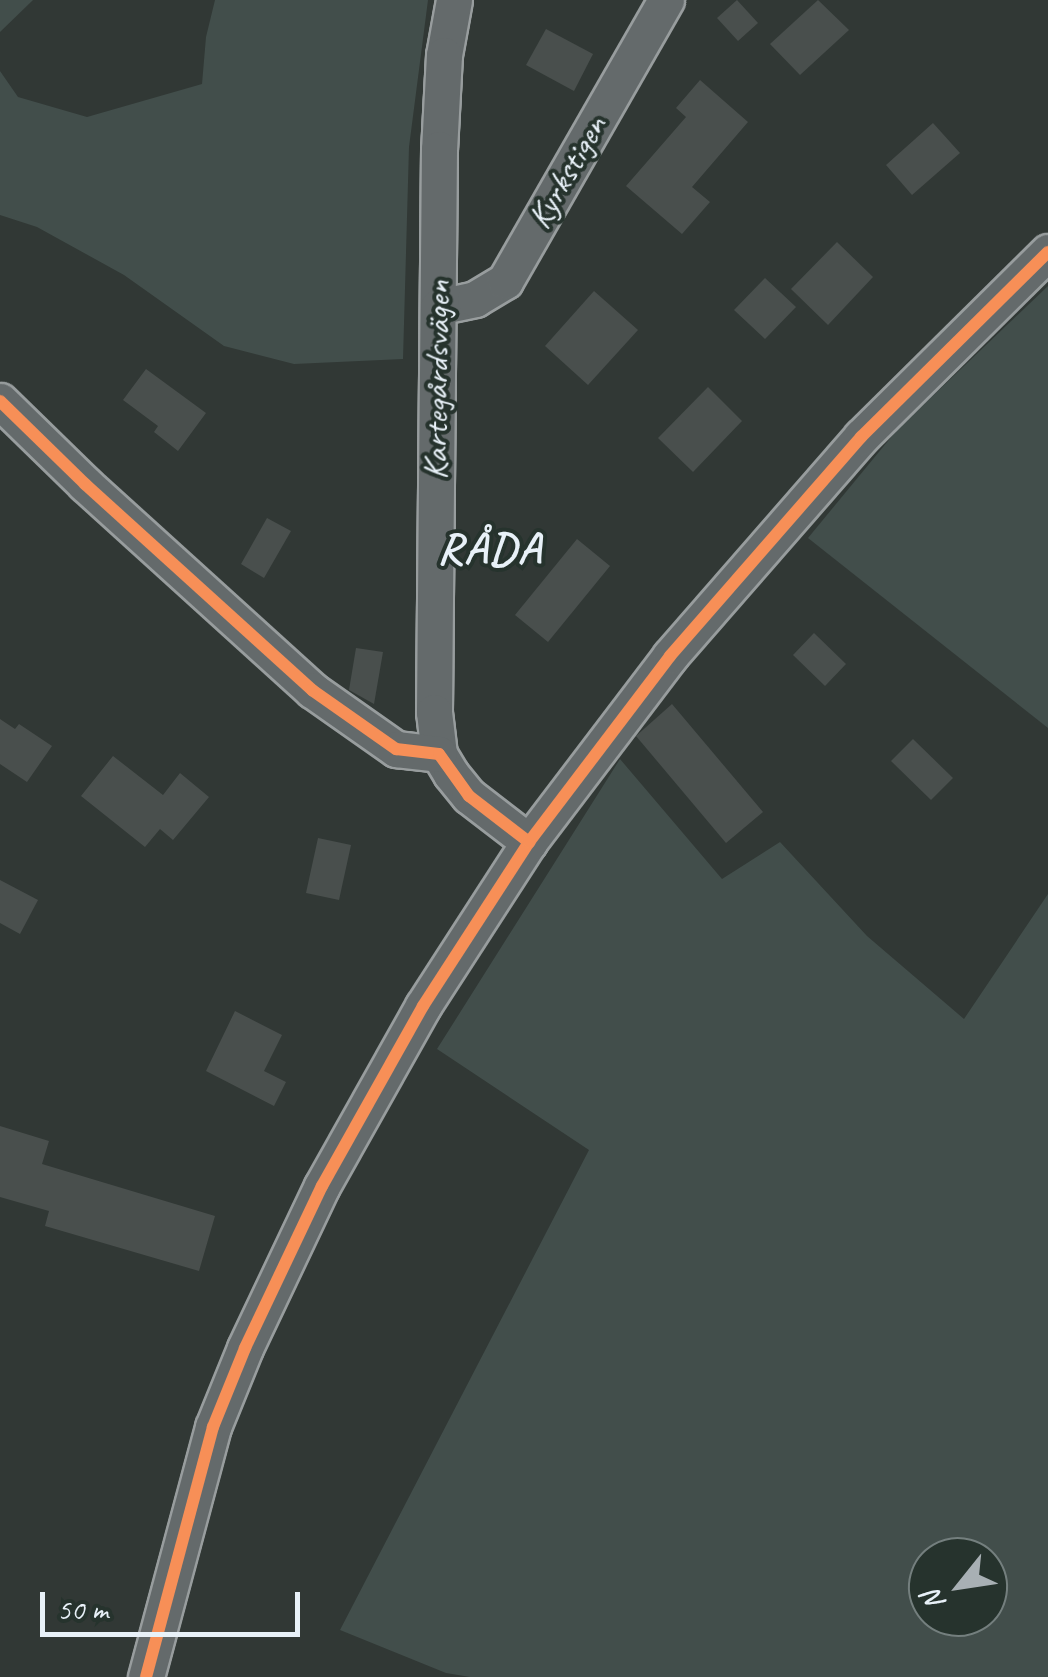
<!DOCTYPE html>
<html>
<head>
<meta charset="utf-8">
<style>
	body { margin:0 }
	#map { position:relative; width:1048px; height:1677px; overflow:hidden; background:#313835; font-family:Caveat,sans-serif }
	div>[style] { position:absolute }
	.green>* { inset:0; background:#424e4b }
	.building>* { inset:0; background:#494f4d }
	.roads { filter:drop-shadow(2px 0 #989d9e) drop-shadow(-2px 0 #989d9e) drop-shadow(0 2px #989d9e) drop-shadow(0 -2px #989d9e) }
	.minor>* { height:35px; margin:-17.5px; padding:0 17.5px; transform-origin:17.5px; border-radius:17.5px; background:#646a6b }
	.cycleway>* { height:12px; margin:-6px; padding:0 6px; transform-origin:6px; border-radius:6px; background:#f78f57 }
	span { translate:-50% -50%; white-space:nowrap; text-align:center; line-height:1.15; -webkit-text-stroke:8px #26332d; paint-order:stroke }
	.street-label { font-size:35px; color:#e8f1f8 }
	.district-label { font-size:45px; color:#e8f1f8; font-weight:700; letter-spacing:2.5px }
	.north { position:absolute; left:908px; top:1537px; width:100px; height:100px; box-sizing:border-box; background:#26332d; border:2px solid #747f7e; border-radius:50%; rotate:240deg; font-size:28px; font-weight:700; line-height:40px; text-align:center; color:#e8f1f8 }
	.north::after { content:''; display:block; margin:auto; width:35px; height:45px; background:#a8b0b4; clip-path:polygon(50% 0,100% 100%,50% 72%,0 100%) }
	.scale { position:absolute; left:40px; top:1592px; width:260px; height:45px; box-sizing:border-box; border:5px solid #e8f1f8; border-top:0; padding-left:12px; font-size:30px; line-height:35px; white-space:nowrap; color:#e8f1f8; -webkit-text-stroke:8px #26332d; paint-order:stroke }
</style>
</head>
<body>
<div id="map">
	<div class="green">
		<i style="clip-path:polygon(0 0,33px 0,0 32px)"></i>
		<i style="clip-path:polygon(215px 0,428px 0,409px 147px,403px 359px,294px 364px,224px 346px,124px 275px,37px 227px,0 215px,0 71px,18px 97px,87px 117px,202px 84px,206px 37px)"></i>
		<i style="clip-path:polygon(1048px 286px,1048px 728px,808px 538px,897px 430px)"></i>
		<i style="clip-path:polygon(evenodd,620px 759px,722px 879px,780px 842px,867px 936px,964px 1019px,1048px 894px,1048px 1677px,470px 1677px,446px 1673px,340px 1630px,589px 1150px,437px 1049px,620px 759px,928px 1557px,988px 1557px,988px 1617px,928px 1617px,928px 1557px)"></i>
	</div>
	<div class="building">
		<i style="clip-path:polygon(737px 0,758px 23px,738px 41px,717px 18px)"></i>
		<i style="clip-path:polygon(818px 0,849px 30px,800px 75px,770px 44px)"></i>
		<i style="clip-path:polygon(546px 29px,593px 54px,574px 91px,526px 65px)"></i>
		<i style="clip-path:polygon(700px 80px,748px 122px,692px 187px,710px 202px,682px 234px,626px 186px,686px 117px,676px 108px)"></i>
		<i style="clip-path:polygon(933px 123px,960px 153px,912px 195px,886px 165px)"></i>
		<i style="clip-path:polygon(837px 242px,873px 277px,828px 325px,791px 289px)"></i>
		<i style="clip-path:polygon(765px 278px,796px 307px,765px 339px,734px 310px)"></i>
		<i style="clip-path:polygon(594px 291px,638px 330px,588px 385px,545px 346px)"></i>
		<i style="clip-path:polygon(146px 369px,206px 413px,178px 451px,154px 432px,158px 426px,123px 400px)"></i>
		<i style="clip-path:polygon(708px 387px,742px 421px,693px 472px,658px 438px)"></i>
		<i style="clip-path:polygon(267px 518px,291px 531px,264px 578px,241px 564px)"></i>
		<i style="clip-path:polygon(577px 539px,610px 566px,548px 642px,515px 615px)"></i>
		<i style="clip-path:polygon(814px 633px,846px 664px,825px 686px,793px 655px)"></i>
		<i style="clip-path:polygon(356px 648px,383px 652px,374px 704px,349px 690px)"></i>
		<i style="clip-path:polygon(672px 704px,763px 812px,726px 843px,636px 736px)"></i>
		<i style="clip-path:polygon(0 719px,15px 729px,19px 724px,52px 746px,27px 782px,0 764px)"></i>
		<i style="clip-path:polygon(913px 739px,953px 778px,931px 800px,891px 761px)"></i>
		<i style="clip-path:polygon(113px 756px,163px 795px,180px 773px,209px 797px,173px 840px,160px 829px,145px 847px,81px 796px)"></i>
		<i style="clip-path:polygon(318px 838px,351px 845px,339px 900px,306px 893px)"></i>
		<i style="clip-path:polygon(0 880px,38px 900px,20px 934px,0 923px)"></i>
		<i style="clip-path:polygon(235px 1011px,282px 1035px,264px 1071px,286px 1082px,274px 1106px,206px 1071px)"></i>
		<i style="clip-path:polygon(0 1126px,49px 1141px,42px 1164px,215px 1216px,199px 1271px,45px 1226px,49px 1211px,0 1197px)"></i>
	</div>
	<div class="roads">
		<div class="minor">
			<i style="left:454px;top:0;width:56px;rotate:100.3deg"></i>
			<i style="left:444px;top:55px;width:94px;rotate:93deg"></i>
			<i style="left:439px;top:149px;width:563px;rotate:90.51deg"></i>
			<i style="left:434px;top:712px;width:42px;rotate:83.2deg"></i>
			<i style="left:439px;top:754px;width:23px;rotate:59deg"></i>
			<i style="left:451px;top:774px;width:28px;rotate:51deg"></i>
			<i style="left:469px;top:796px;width:76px;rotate:37.5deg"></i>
			<i style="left:438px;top:307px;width:38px;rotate:-12deg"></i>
			<i style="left:475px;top:299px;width:35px;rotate:-31deg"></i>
			<i style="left:505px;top:281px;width:324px;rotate:-60.2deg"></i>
			<i style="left:0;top:401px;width:119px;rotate:44.3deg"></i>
			<i style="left:85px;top:484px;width:307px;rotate:42.2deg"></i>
			<i style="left:312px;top:690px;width:103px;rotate:35.1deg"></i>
			<i style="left:396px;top:749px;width:43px;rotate:6.6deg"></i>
			<i style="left:146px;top:1677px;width:259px;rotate:-75deg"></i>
			<i style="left:213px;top:1427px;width:85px;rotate:-67.9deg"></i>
			<i style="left:245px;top:1348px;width:179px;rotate:-64.6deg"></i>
			<i style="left:322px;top:1186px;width:206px;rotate:-60.7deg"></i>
			<i style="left:423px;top:1006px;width:195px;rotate:-57.1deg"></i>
			<i style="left:529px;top:842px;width:233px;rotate:-52.8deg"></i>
			<i style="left:670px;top:656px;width:291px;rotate:-48.9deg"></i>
			<i style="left:861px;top:437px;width:263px;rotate:-44.7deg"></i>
		</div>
	</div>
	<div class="cycleway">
		<i style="left:0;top:401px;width:119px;rotate:44.3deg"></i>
		<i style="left:85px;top:484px;width:307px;rotate:42.2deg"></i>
		<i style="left:312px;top:690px;width:103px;rotate:35.1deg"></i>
		<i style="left:396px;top:749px;width:43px;rotate:6.6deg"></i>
		<i style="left:439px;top:754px;width:52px;rotate:54.5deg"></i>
		<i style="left:469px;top:796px;width:76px;rotate:37.5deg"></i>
		<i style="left:146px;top:1677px;width:259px;rotate:-75deg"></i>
		<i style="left:213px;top:1427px;width:85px;rotate:-67.9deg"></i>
		<i style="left:245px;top:1348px;width:179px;rotate:-64.6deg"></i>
		<i style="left:322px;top:1186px;width:206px;rotate:-60.7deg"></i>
		<i style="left:423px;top:1006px;width:195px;rotate:-57.1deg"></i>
		<i style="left:529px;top:842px;width:233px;rotate:-52.8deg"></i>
		<i style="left:670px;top:656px;width:291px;rotate:-48.9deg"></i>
		<i style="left:861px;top:437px;width:263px;rotate:-44.7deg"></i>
	</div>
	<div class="street-label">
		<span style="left:567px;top:172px;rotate:-60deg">Kyrkstigen</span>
		<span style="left:437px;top:380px;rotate:-89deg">Kartegårdsvägen</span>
	</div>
	<div class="district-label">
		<span style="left:490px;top:549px">RÅDA</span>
	</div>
	<div class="north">N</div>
	<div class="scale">50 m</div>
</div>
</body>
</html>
